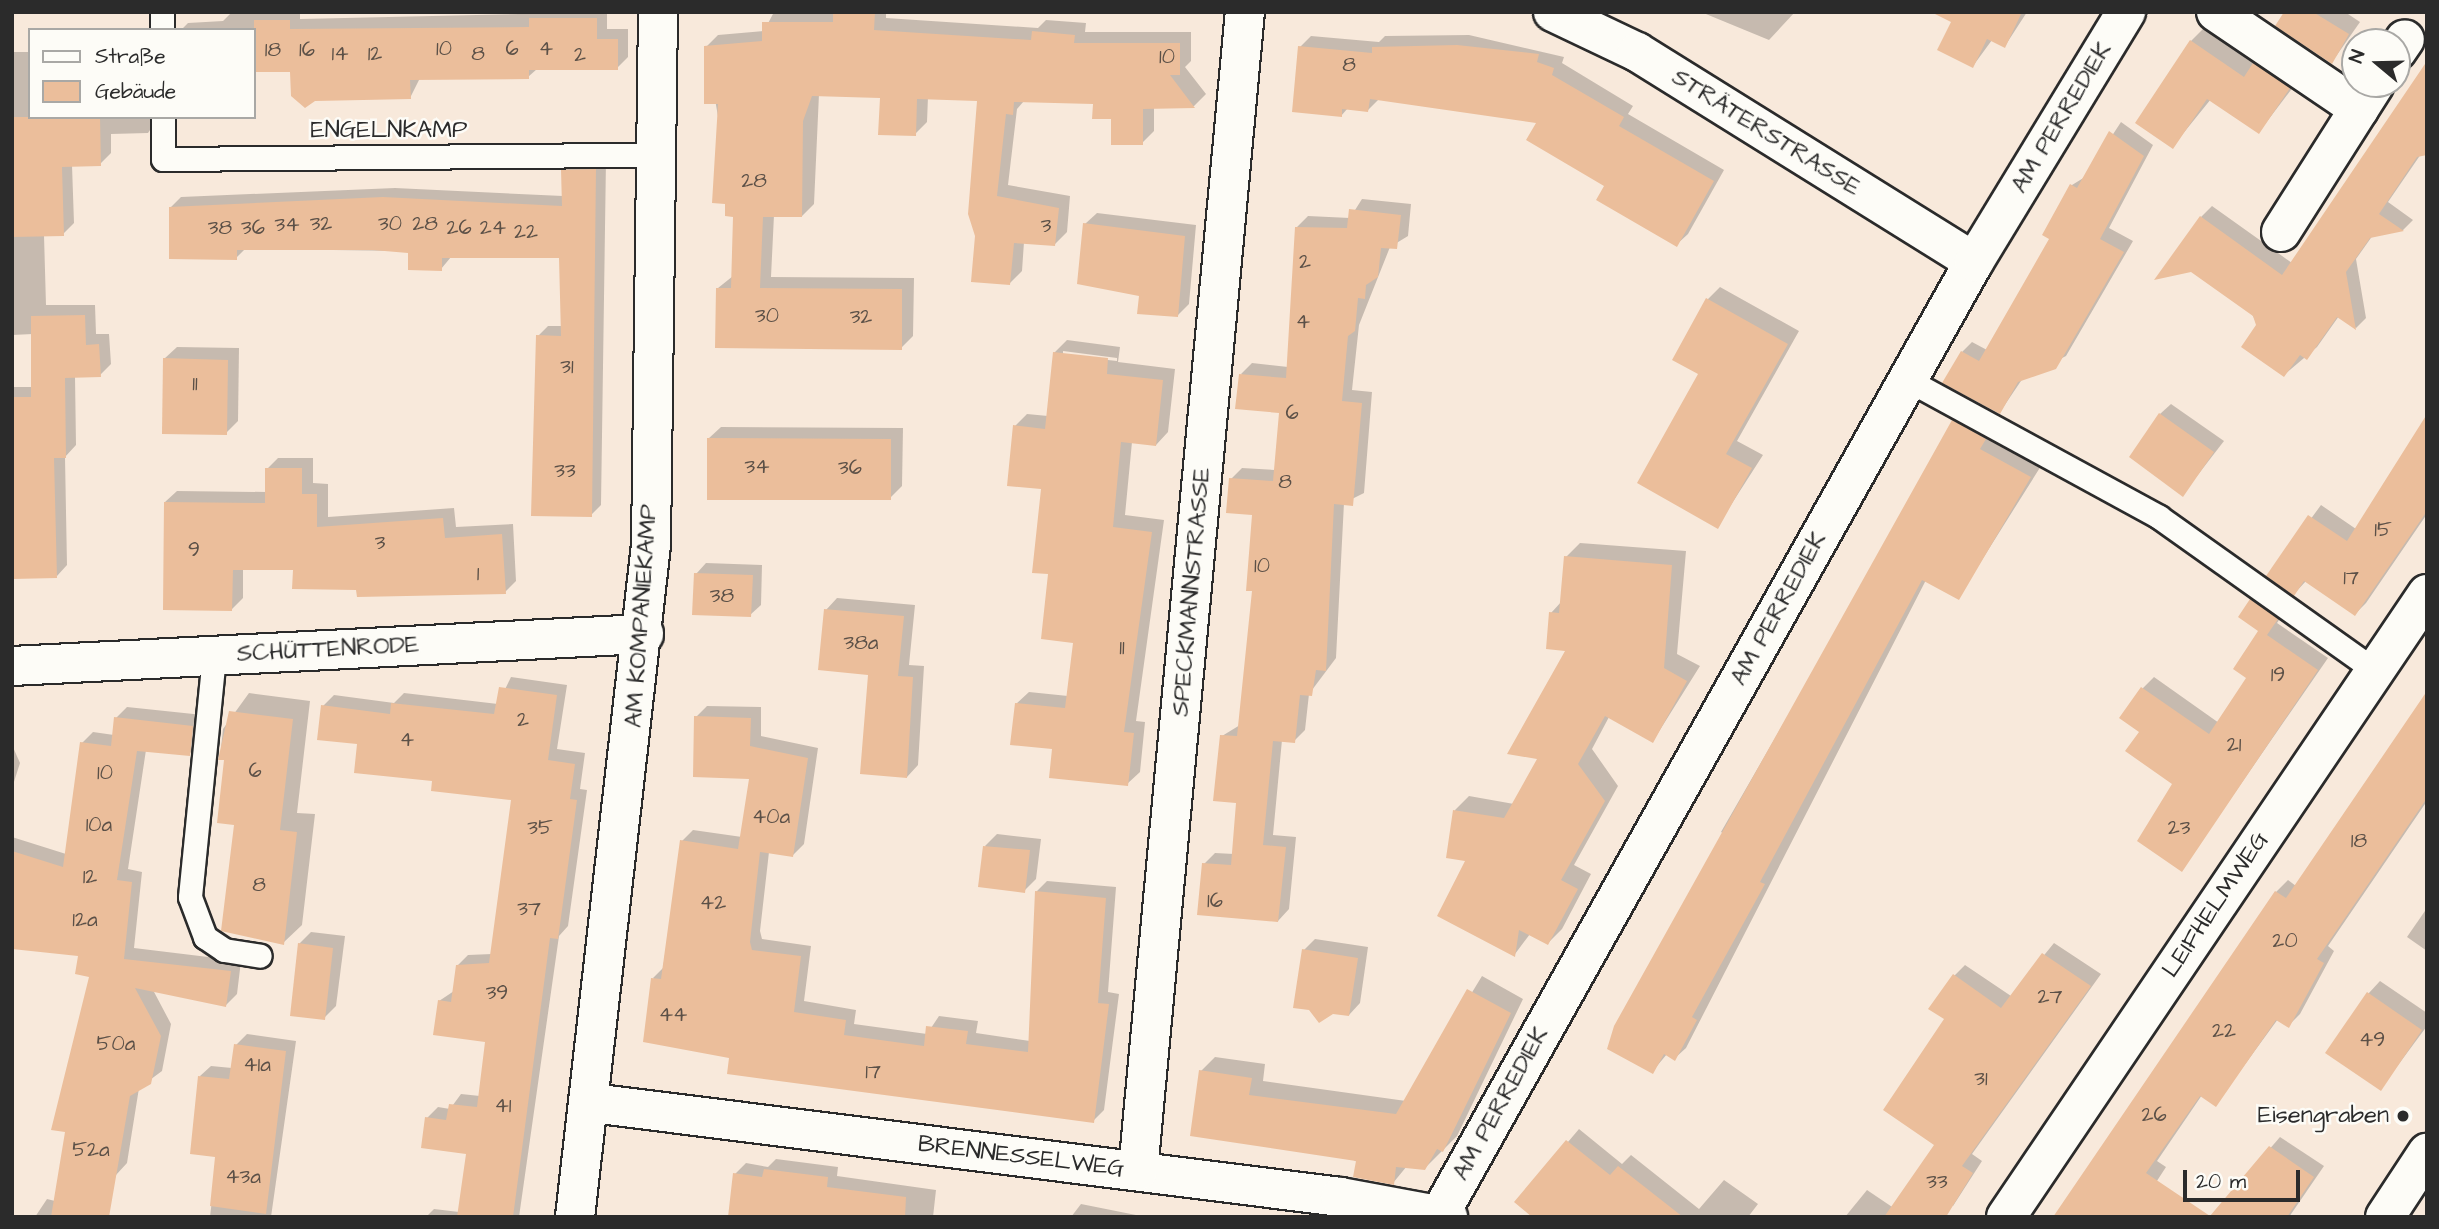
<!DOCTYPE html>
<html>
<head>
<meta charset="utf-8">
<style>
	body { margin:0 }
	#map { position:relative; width:2439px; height:1229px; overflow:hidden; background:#f8e9db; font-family:"Architects Daughter",sans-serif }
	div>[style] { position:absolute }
	.shadow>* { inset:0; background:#0003 }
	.building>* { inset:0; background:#ebbe9b }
	.roads { filter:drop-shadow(2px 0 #2b2b2b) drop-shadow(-2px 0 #2b2b2b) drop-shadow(0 2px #2b2b2b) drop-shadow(0 -2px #2b2b2b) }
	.service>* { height:23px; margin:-11.5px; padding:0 11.5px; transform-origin:11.5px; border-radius:11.5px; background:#fdfcf7 }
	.minor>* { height:38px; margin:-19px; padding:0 19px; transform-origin:19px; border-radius:19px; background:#fdfcf7 }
	.secondary>* { height:38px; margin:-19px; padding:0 19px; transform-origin:19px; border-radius:19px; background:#fdfcf7 }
	.dots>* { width:19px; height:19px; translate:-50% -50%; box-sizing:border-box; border:4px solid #fdfcf7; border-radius:50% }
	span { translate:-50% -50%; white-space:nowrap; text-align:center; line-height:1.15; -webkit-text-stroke:5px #fdfcf7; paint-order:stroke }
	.number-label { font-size:21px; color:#5b5047 }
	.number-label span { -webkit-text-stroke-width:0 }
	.street-label { font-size:24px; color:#2b2b2b }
	.poi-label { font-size:24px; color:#2b2b2b }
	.right { translate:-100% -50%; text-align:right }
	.frame { position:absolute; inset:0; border:14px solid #2b2b2b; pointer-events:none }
	.legend { position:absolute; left:28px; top:28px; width:228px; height:91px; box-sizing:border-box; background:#fdfcf7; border:2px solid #a9a8a5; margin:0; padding:9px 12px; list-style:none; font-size:21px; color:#2b2b2b }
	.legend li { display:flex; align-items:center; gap:14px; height:35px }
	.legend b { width:35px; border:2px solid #a9a8a5 }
	.north { position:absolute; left:2341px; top:28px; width:70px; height:70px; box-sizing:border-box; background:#fdfcf7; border:2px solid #a9a8a5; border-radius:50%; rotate:289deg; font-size:19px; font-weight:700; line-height:28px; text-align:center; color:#2b2b2b }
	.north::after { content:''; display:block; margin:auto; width:24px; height:32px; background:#2b2b2b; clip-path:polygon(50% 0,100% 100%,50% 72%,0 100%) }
	.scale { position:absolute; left:2183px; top:1170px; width:117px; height:32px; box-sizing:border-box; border:4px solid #2b2b2b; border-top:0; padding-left:9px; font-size:21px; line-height:24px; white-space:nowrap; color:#2b2b2b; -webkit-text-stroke:5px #fdfcf7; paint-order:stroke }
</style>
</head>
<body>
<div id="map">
	<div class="shadow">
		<i style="clip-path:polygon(232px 12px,300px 12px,300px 19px,607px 12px,607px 29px,628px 29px,628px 57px,617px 68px,537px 69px,528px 77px,420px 78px,410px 98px,291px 70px,254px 70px,254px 30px,181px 30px,188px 23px,223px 21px)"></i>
		<i style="clip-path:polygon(774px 12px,886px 12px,886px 18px,1038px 28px,1046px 20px,1086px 23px,1085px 32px,1191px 32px,1191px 61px,1185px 67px,1206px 94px,1194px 106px,1154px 107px,1154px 131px,1142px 143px,1095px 103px,1024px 101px,1017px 109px,1008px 185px,1070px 196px,1067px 232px,1055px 244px,1024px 242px,1022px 271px,1010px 283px,977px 236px,979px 99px,928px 97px,927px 122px,915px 134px,881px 96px,819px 94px,814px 204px,802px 216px,774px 215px,771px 277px,914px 278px,913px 336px,901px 348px,718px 288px,733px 276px,735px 215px,706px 47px,718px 35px,764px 31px)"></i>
		<i style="clip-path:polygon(1701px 12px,1795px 12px,1769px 40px)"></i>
		<i style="clip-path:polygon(1952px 12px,2027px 12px,2005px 46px,1992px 40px,1973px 66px)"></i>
		<i style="clip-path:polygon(2286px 12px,2345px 12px,2360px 22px,2332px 62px)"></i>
		<i style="clip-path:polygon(2209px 23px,2306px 70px,2259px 132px,2211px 99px,2173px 146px,2191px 41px)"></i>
		<i style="clip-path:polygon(1469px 35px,1564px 57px,1562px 63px,1633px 106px,1628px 114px,1724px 170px,1688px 234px,1676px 245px,1539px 121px,1380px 98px,1368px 110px,1348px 108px,1341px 116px,1300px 47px,1311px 36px,1379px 42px,1385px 36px)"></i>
		<i style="clip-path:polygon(12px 52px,30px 52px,30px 117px,159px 117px,148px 133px,111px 134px,111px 153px,100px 164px,72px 165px,74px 223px,63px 234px,44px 235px,46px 305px,95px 305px,96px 334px,109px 334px,111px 364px,100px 375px,75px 376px,76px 445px,65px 457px,67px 565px,57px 576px,12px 484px,12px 387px,33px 387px,33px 334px,12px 335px)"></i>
		<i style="clip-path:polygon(2427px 67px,2421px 154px,2388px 202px,2413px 220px,2403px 230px,2373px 235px,2356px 259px,2366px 318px,2356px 328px,2339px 316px,2317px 347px,2284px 375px,2201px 217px,2212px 206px,2292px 263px)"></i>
		<i style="clip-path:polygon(2121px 122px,2153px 145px,2109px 228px,2133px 241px,2066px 356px,2023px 378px,2000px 412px,1962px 352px,1972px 342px,1987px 350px,2052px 239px,2044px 235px,2072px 185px,2085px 177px)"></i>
		<i style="clip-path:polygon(573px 160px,606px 160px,601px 505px,591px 515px,538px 336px,548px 326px,563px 326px,561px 257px,451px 257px,441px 269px,410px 251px,245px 249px,236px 258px,171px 207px,181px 197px,395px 188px,563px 196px,563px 170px)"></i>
		<i style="clip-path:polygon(1362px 199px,1411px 204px,1408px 236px,1390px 247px,1359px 325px,1352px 390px,1372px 392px,1364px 493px,1344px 503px,1336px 658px,1309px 694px,1305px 730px,1294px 741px,1282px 740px,1273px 835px,1296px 837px,1289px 909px,1278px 921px,1204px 864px,1215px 853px,1234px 854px,1238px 802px,1222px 736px,1240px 725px,1254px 589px,1254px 513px,1231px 479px,1242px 468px,1275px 470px,1281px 411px,1241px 374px,1252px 363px,1288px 367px,1297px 227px,1308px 216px,1350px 218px)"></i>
		<i style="clip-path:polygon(1097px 213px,1196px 225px,1189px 304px,1177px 316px,1141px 295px,1085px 224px)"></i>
		<i style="clip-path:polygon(1720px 287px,1799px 331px,1737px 441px,1763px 455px,1720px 522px,1700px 373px,1708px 299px)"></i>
		<i style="clip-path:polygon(evenodd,1067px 340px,1120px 347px,1118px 362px,1175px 369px,1168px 432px,1156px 445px,1132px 442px,1125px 515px,1164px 520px,1136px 721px,1145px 722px,1140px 772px,1127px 784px,1016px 704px,1029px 692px,1068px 696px,1075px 641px,1050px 573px,1043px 488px,1015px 426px,1027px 414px,1048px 416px,1054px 353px,1067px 340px,1063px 351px,1117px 358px,1117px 361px,1063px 355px,1063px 351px)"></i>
		<i style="clip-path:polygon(177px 347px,239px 348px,238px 421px,226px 433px,164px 359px)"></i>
		<i style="clip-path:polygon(2171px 404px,2224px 441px,2183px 494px,2160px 414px)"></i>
		<i style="clip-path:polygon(1964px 410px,1990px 438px,2041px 466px,1958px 598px,1926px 580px,1686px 1048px,1675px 1058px,1667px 1054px,1652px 1072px,1726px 835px,1721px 832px)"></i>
		<i style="clip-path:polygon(2427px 417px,2427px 514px,2366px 603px,2355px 614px,2306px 581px,2294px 594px,2269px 576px,2321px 505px,2356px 529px)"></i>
		<i style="clip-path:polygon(721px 427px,903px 428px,902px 486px,890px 498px,708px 439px)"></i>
		<i style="clip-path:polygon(278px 458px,313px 458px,313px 483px,328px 484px,328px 517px,454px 508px,456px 527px,513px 524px,516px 581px,505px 592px,358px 588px,294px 568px,243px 568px,243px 598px,232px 609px,165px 502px,177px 491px,267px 492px,267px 469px)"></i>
		<i style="clip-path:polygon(1580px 543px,1686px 551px,1677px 654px,1700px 666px,1653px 741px,1609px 717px,1592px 749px,1618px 786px,1574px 865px,1591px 874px,1562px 929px,1548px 943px,1530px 934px,1515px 954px,1467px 860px,1455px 810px,1469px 796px,1514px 804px,1540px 758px,1567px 649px,1551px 613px,1562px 601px,1566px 557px)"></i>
		<i style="clip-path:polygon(706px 563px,762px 565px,761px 605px,750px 615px,696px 574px)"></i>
		<i style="clip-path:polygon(2263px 589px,2288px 607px,2277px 623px,2328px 658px,2182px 869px,2174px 783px,2141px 732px,2143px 688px,2154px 677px,2219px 723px,2249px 678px,2260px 630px,2252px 600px)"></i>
		<i style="clip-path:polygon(837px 598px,915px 605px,909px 665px,924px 666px,918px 765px,907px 777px,870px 673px,826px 610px)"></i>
		<i style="clip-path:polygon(511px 677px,567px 685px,557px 749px,585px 753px,580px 789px,587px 790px,568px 926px,559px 936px,519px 1217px,426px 1217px,434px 1209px,459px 1212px,468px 1153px,427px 1118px,438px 1107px,450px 1109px,461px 1094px,480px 1096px,487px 1040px,439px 1001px,454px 991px,457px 966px,468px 955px,492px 954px,513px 798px,434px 779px,359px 742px,323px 706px,334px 695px,394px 703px,404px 693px,498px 704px)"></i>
		<i style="clip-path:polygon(249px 693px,310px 701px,297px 813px,315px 814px,302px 925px,283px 943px,236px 824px,226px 759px,220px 758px,223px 729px)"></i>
		<i style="clip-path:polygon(2427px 696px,2427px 801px,2328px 946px,2334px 951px,2300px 1014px,2288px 1026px,2278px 1019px,2216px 1104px,2202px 1095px,2157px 1161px,2166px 1167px,2142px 1204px,2127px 1213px,2276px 892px,2288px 880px,2296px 886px)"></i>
		<i style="clip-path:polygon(707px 706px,761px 707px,761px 736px,818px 748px,804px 844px,793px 855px,769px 852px,760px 931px,762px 939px,811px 946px,804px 1001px,856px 1010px,854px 1024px,927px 1034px,939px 1016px,978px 1021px,976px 1033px,1030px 1041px,1036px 892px,1047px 881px,1116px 887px,1108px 992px,1119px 994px,1104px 1110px,1093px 1121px,731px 1056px,653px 978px,663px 968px,682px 841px,693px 830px,742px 837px,751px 777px,696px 717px)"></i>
		<i style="clip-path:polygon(127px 707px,203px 715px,200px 743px,189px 754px,146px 750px,128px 869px,142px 872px,134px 948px,241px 961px,237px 994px,226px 1005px,153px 990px,171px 1024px,162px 1071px,139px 1088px,127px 1163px,116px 1175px,101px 1217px,35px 1217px,47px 1199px,55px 1201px,91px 976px,80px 955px,12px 947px,12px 837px,66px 854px,82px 743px,93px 732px,114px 735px,116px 718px)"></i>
		<i style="clip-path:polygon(12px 745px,20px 763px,12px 788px)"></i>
		<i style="clip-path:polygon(997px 834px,1041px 839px,1036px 879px,1024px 891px,985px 846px)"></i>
		<i style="clip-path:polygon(2427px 908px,2427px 951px,2407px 937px)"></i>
		<i style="clip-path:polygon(311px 932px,345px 936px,336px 1006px,324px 1018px,299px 944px)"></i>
		<i style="clip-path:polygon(1315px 939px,1368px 947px,1360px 1003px,1349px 1015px,1304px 950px)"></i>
		<i style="clip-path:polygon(2054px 943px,2101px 974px,1972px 1154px,1982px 1161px,1953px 1206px,1936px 1145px,1954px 976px,1965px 965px,2011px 996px)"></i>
		<i style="clip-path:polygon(1482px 976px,1523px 999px,1457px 1136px,1425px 1168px,1407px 1166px,1393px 1183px,1201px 1071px,1215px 1057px,1265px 1064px,1263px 1081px,1406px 1101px)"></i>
		<i style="clip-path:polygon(2380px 981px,2427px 1013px,2427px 1026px,2381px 1088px,2368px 994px)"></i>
		<i style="clip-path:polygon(247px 1034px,296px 1041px,271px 1217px,210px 1217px,217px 1156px,200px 1076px,211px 1066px,232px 1068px,236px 1045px)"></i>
		<i style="clip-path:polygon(1579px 1129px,1622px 1164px,1631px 1155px,1699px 1209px,1724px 1180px,1758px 1204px,1748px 1217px,1535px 1217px,1517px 1202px)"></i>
		<i style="clip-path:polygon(2280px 1137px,2324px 1166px,2289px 1217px,2211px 1217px)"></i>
		<i style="clip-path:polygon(776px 1159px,838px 1167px,837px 1176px,936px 1190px,933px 1217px,730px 1217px,735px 1174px,746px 1163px,768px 1167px)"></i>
		<i style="clip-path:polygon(1867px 1190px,1907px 1217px,1845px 1217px)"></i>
		<i style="clip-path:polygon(1081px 1204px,1146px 1217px,1071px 1217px)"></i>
	</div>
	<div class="building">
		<i style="clip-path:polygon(833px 12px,875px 12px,874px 30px,1031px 40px,1032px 31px,1075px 35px,1074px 43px,1180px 43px,1180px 75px,1170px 75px,1195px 108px,1143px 109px,1143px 145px,1111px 145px,1111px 119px,1092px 119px,1093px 104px,1014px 102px,1013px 115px,1006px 114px,997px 196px,1059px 208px,1055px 246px,1014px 243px,1010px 285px,971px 282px,975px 236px,968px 214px,977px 101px,917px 99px,916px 136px,878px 135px,880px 98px,812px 96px,803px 121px,802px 217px,763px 217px,760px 288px,902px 289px,902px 350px,715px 348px,716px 288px,731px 288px,733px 217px,725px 216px,725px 204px,712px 203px,718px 104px,704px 104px,704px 46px,762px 41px,762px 22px,833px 22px)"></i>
		<i style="clip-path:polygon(1931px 12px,2022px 12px,2005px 48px,1987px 39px,1973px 68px,1937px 50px,1951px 22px)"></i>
		<i style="clip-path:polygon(2284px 12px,2313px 12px,2349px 34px,2332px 64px,2275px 26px)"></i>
		<i style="clip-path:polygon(529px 18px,597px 18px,597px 39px,618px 39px,618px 70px,529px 70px,529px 79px,410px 80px,411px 99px,315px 101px,305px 108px,291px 96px,290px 72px,254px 72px,254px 20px,290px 20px,290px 29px,529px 27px)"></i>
		<i style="clip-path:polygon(2190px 40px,2244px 77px,2253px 63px,2290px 88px,2259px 134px,2207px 99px,2173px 149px,2135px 123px)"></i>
		<i style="clip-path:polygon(1457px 45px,1539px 54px,1537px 62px,1554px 68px,1552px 75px,1624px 117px,1619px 126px,1714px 181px,1677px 247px,1596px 200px,1604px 186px,1526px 140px,1536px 123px,1370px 99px,1368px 112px,1342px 109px,1342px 117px,1292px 112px,1298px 46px,1372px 53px,1372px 47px)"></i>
		<i style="clip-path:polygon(2427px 61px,2427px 155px,2417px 157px,2379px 214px,2404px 231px,2370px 238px,2346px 272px,2356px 330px,2337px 317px,2307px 360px,2300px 355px,2284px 377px,2241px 347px,2256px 325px,2253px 316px,2191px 272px,2154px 280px,2200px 216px,2282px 275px)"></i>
		<i style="clip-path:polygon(12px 117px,100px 117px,101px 166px,62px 167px,64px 236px,12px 237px)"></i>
		<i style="clip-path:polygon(2109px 131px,2144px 156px,2100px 239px,2124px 252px,2056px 369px,2018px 382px,2000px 414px,1942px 383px,1961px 351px,1979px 361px,2049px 239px,2042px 235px,2070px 184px,2077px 188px)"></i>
		<i style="clip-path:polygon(596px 169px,592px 517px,531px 516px,536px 335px,561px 336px,559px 258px,442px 258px,442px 271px,408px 270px,408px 253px,373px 250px,237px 250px,237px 260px,169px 259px,169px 207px,383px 197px,562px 206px,561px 170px)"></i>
		<i style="clip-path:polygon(1349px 209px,1401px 215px,1397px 249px,1381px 248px,1378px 277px,1366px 285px,1365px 299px,1358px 298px,1355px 331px,1348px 336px,1342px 401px,1362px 403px,1353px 506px,1334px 504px,1326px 671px,1316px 670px,1312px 696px,1300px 695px,1295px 743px,1273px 741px,1263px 845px,1286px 847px,1278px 922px,1197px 915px,1202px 863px,1231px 865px,1236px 803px,1213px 801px,1220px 735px,1237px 736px,1252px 591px,1246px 591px,1252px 515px,1226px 513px,1229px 478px,1273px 481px,1279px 413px,1235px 409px,1239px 374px,1286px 378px,1295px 227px,1347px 228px)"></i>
		<i style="clip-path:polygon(1083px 223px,1185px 236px,1178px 317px,1137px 314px,1139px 296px,1077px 284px)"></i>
		<i style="clip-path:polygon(1706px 298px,1788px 344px,1726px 454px,1752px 468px,1718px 529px,1637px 483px,1698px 374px,1672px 360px)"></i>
		<i style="clip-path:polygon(85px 315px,86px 345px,99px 344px,101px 377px,65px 378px,66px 458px,54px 458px,57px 578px,12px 579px,12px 397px,31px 397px,31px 316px)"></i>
		<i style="clip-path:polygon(1053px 352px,1108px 358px,1107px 374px,1163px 380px,1156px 446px,1121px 442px,1113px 527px,1152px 532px,1124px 732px,1134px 733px,1128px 786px,1049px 778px,1052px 749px,1010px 745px,1015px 703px,1065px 708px,1073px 643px,1041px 639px,1048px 574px,1032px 573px,1041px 489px,1007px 486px,1013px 425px,1045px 429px)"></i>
		<i style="clip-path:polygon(163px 358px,228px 360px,227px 435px,162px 434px)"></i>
		<i style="clip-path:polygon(2159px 413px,2214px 452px,2183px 497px,2129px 457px)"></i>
		<i style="clip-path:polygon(2427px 414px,2427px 511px,2355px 616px,2304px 581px,2294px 596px,2266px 576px,2308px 515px,2347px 541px)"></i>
		<i style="clip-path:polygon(1952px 420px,1986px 439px,1980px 449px,2031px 477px,1959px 600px,1922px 580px,1760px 882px,1765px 884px,1692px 1017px,1697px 1020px,1675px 1061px,1664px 1054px,1653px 1074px,1607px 1049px,1614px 1026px)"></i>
		<i style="clip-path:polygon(707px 438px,891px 439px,891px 500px,707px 500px)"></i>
		<i style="clip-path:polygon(265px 468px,302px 468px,302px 494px,317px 494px,317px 527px,443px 518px,445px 538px,502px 534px,506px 594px,357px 597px,356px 590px,292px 589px,293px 570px,233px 570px,232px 611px,163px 610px,164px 502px,265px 503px)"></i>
		<i style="clip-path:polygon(1564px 556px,1672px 565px,1664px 668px,1687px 681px,1653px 743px,1605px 716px,1578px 764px,1605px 801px,1561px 880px,1578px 889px,1548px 945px,1519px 930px,1515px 957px,1437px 916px,1465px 861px,1446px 858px,1453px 810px,1504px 818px,1537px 759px,1507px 754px,1565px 651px,1546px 649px,1549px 612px,1559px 613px)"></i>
		<i style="clip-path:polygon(694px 573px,753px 575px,751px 617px,692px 615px)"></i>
		<i style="clip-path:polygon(2250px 599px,2278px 619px,2267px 635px,2318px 670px,2182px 872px,2137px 841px,2172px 784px,2125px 751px,2139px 732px,2119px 718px,2141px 687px,2209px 734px,2246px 678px,2233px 669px,2258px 631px,2238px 617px)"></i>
		<i style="clip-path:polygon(824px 609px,904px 616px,898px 676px,913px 677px,907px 778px,860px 774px,868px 675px,818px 670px)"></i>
		<i style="clip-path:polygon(499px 687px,557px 695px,548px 760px,575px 764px,570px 799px,577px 800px,558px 939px,550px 938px,513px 1217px,457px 1217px,466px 1154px,421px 1148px,425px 1117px,446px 1120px,449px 1104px,477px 1107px,485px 1042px,433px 1035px,438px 1000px,451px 1002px,456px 965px,489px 963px,511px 800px,431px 791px,432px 781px,354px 773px,357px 744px,317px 740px,321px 705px,390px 714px,391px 703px,494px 714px)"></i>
		<i style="clip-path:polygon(2427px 691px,2427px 798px,2317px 959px,2324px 963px,2289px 1028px,2276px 1020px,2216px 1107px,2200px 1096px,2146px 1173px,2210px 1216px,2269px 1146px,2314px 1177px,2287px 1217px,2053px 1217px,2275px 891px,2286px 898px)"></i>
		<i style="clip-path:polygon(229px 711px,293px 719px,280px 830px,297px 832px,284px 945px,221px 931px,234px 825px,217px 823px,224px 760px,218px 760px)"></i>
		<i style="clip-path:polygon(694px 716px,751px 718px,750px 746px,808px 758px,793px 857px,760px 852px,750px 942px,752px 950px,801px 956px,794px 1012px,846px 1020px,844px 1035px,924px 1046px,926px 1026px,968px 1031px,966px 1044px,1028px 1052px,1035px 891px,1106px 898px,1098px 1003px,1109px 1004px,1094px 1123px,727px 1074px,729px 1058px,643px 1042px,651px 978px,661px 979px,680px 840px,738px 849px,749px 779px,693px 777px)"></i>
		<i style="clip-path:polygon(114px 717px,193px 726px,190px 756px,137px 751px,117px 880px,132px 882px,124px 959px,231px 971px,226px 1007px,135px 988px,161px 1036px,151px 1084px,130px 1096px,109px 1217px,51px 1217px,65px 1132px,51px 1130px,89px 977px,75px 974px,78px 956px,12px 949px,12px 851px,63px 867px,80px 742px,111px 746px)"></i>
		<i style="clip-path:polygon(983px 846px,1030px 850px,1025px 893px,978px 887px)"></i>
		<i style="clip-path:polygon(298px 943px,333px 948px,325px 1020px,290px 1016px)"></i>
		<i style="clip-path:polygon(1302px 949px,1358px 958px,1349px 1016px,1333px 1014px,1319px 1023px,1309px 1010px,1293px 1008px)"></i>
		<i style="clip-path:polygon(2042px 953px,2091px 986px,1962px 1166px,1973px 1173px,1946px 1217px,1884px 1217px,1934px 1145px,1883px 1110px,1944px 1019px,1928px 1009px,1953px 974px,2001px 1008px)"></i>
		<i style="clip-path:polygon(1467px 989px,1511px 1013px,1443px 1152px,1437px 1149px,1425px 1170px,1396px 1167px,1394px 1185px,1353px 1177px,1356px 1161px,1190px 1136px,1199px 1070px,1252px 1078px,1249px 1095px,1396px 1114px)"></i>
		<i style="clip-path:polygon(2367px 992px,2422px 1030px,2381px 1091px,2325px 1053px)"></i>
		<i style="clip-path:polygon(234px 1044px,286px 1051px,266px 1214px,210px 1206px,215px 1157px,190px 1154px,198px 1076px,229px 1079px)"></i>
		<i style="clip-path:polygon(1566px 1140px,1610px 1175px,1618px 1166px,1683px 1217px,1532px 1217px,1514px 1202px)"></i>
		<i style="clip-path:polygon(764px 1169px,828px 1177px,827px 1187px,906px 1197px,905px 1217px,728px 1217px,733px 1173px,762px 1177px)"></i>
	</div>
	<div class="roads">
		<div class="service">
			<i style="left:162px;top:12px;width:18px;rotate:90deg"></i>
			<i style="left:163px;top:117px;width:42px;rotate:90deg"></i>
			<i style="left:163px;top:159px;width:493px;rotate:-0.5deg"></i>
			<i style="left:1908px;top:380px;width:286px;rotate:28.6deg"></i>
			<i style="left:2159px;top:517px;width:264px;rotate:35.4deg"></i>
			<i style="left:214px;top:656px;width:242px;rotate:95.7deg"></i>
			<i style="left:190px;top:897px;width:43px;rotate:69.4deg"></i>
			<i style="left:205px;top:937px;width:23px;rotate:34deg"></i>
			<i style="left:224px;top:950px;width:36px;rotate:9deg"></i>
		</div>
		<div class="minor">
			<i style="left:1553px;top:12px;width:93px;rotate:25.5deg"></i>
			<i style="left:1637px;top:52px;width:397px;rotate:31.9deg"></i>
			<i style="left:2216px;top:12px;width:173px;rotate:34.1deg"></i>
			<i style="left:2397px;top:51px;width:14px;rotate:-56deg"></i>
			<i style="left:2281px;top:232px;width:175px;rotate:-57.6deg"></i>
			<i style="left:12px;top:666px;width:633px;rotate:-2.9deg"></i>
			<i style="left:592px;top:1103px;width:754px;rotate:7.16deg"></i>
			<i style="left:1340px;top:1197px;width:110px;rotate:10.5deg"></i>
			<i style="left:1138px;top:1171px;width:1164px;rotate:-84.73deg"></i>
			<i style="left:1441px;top:1212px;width:1089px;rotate:-60.71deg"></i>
			<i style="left:1974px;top:262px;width:293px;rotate:-58.7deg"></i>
			<i style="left:575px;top:1217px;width:676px;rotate:-83.55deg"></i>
			<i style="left:651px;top:545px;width:533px;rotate:-89.25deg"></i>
			<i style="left:2006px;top:1217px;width:752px;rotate:-55.95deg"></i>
		</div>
		<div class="secondary">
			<i style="left:2385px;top:1217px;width:77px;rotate:-56.7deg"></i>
		</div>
	</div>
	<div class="dots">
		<i style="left:2403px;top:1116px;background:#2b2b2b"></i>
	</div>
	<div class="number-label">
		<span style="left:444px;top:49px">10</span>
		<span style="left:512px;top:49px">6</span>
		<span style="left:546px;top:49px">4</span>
		<span style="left:273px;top:50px">18</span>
		<span style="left:307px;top:50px">16</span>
		<span style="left:340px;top:54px">14</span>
		<span style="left:375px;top:54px">12</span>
		<span style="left:478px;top:54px">8</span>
		<span style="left:580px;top:55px">2</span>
		<span style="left:1167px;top:57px">10</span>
		<span style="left:1349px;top:65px">8</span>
		<span style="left:754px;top:181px">28</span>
		<span style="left:321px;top:224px">32</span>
		<span style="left:390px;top:224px">30</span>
		<span style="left:425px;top:224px">28</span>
		<span style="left:287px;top:225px">34</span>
		<span style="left:1046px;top:226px">3</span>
		<span style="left:220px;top:228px">38</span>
		<span style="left:253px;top:228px">36</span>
		<span style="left:459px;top:228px">26</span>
		<span style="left:493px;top:228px">24</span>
		<span style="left:526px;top:232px">22</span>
		<span style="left:1305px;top:262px">2</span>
		<span style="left:767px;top:316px">30</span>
		<span style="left:861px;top:317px">32</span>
		<span style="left:1303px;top:322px">4</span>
		<span style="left:567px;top:367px">31</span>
		<span style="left:195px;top:384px">11</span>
		<span style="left:1292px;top:413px">6</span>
		<span style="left:757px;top:467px">34</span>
		<span style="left:850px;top:468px">36</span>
		<span style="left:565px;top:471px">33</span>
		<span style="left:1285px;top:482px">8</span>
		<span style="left:2383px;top:530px">15</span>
		<span style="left:380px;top:543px">3</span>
		<span style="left:194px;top:550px">9</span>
		<span style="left:1262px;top:566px">10</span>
		<span style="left:478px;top:574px">1</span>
		<span style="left:2351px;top:578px">17</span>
		<span style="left:722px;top:596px">38</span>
		<span style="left:861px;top:643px">38a</span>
		<span style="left:1122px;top:648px">11</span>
		<span style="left:2278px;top:675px">19</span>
		<span style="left:523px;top:720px">2</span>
		<span style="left:407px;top:740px">4</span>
		<span style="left:2234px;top:745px">21</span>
		<span style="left:255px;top:771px">6</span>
		<span style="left:105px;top:773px">10</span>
		<span style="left:771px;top:817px">40a</span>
		<span style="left:99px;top:825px">10a</span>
		<span style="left:540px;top:828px">35</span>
		<span style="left:2179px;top:828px">23</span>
		<span style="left:2359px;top:841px">18</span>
		<span style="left:90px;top:877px">12</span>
		<span style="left:259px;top:885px">8</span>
		<span style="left:1215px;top:901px">16</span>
		<span style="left:713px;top:903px">42</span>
		<span style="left:529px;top:909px">37</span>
		<span style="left:85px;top:920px">12a</span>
		<span style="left:2285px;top:941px">20</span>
		<span style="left:497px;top:993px">39</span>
		<span style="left:2050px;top:997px">27</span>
		<span style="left:673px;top:1015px">44</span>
		<span style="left:2224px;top:1031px">22</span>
		<span style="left:2372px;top:1040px">49</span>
		<span style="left:116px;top:1044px">50a</span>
		<span style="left:257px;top:1065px">41a</span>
		<span style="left:873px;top:1072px">17</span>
		<span style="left:1981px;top:1079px">31</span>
		<span style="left:503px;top:1106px">41</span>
		<span style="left:2154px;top:1115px">26</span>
		<span style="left:91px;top:1150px">52a</span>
		<span style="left:243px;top:1177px">43a</span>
		<span style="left:1937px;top:1182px">33</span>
	</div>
	<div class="street-label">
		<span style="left:2062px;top:118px;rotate:-59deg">AM PERREDIEK</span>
		<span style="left:389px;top:131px">ENGELNKAMP</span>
		<span style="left:1766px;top:133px;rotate:32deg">STRÄTERSTRASSE</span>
		<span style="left:1192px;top:592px;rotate:-85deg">SPECKMANNSTRASSE</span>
		<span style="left:1779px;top:609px;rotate:-61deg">AM PERREDIEK</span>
		<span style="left:642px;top:616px;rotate:-86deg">AM KOMPANIEKAMP</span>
		<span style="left:328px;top:650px;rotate:-3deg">SCHÜTTENRODE</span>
		<span style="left:2216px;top:905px;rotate:-56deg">LEIFHELMWEG</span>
		<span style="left:1501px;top:1104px;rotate:-61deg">AM PERREDIEK</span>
		<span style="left:1021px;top:1157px;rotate:7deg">BRENNESSELWEG</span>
	</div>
	<div class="poi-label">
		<span class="right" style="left:2389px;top:1116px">Eisengraben</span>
	</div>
	<div class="frame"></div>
	<ul class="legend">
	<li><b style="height:9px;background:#fdfcf7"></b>Straße</li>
	<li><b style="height:19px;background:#ebbe9b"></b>Gebäude</li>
	</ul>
	<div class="north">N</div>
	<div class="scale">20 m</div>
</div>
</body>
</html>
